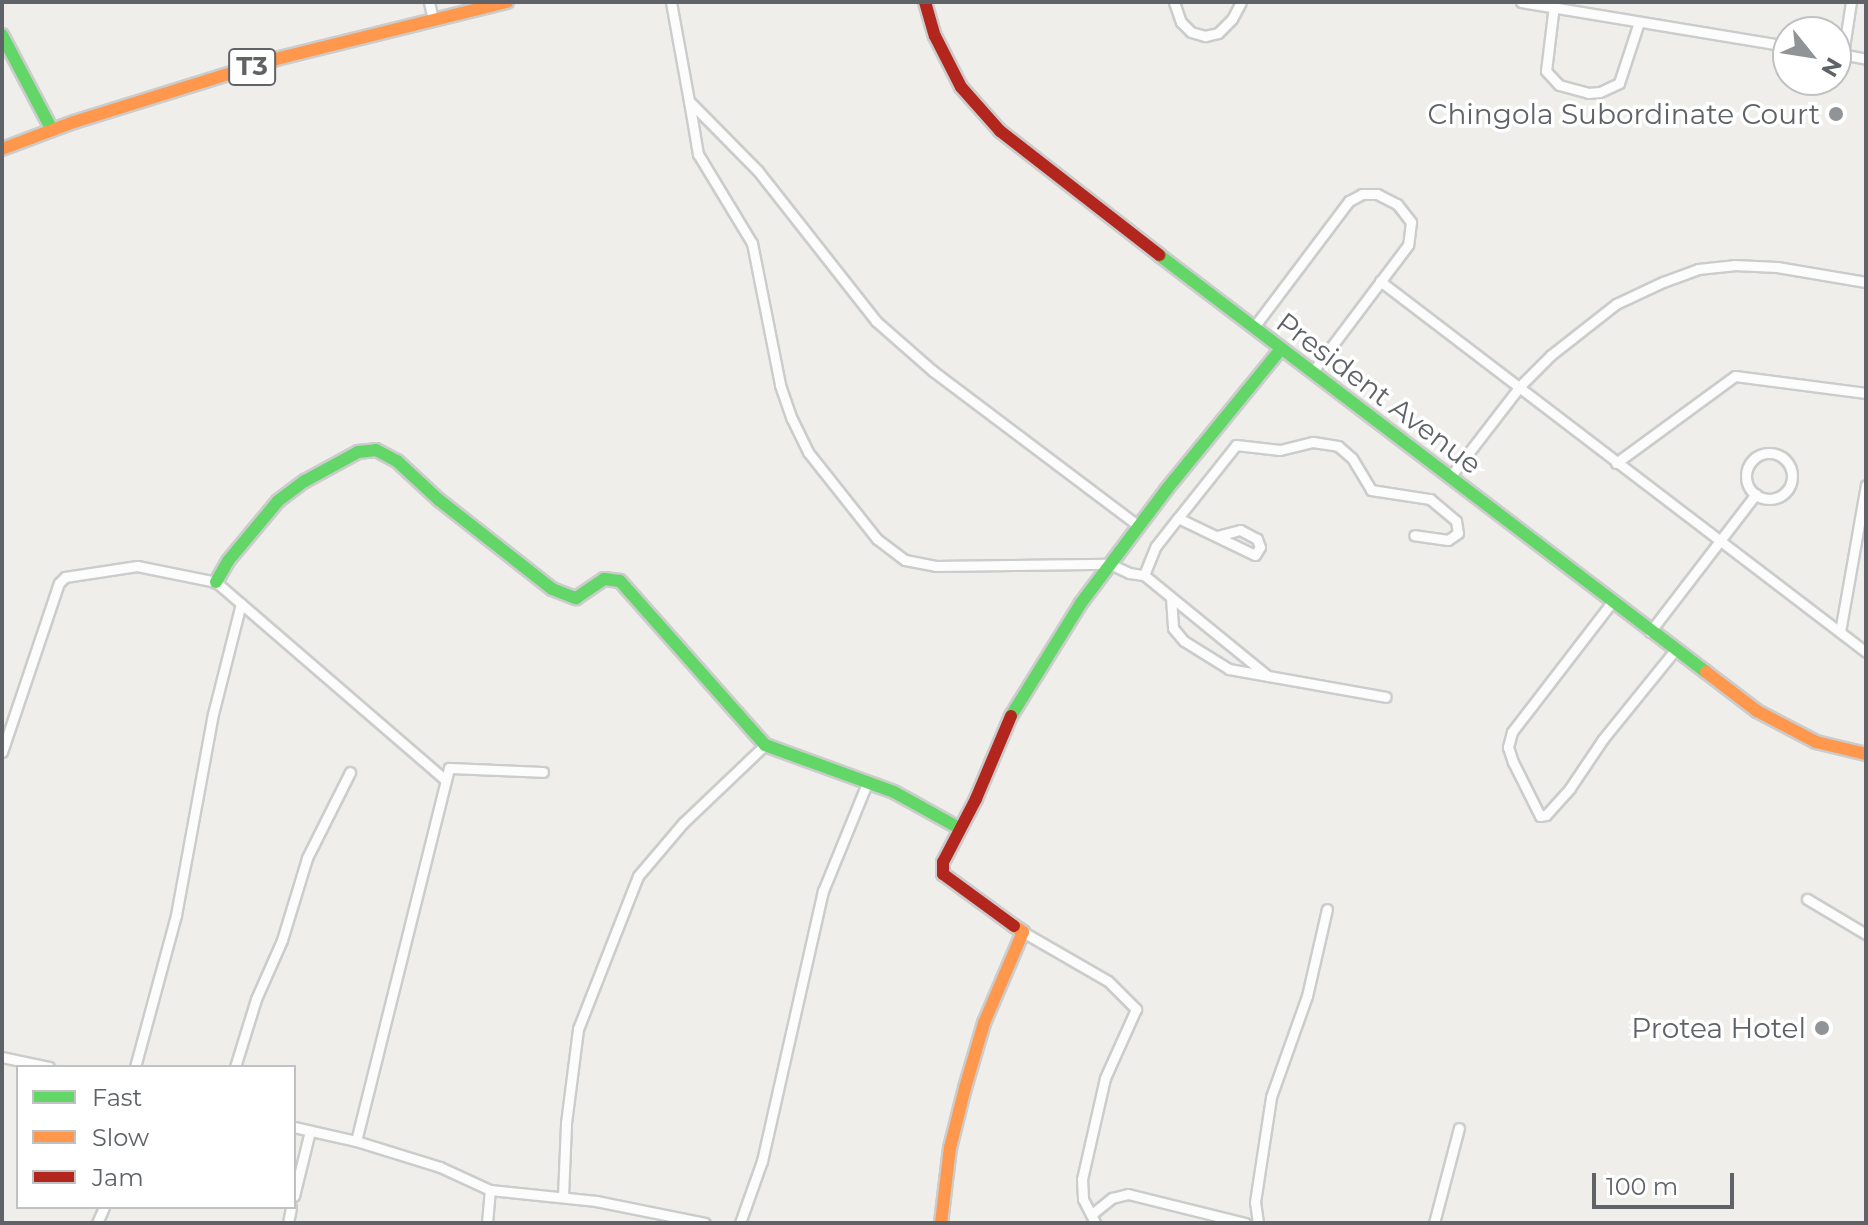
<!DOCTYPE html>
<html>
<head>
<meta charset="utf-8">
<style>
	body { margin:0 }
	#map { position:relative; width:1868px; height:1225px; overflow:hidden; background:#efeeea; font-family:Montserrat,sans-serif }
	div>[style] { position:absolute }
	.roads { filter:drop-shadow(2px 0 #cbcccc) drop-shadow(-2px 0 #cbcccc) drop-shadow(0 2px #cbcccc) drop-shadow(0 -2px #cbcccc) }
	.street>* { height:9px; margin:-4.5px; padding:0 4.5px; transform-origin:4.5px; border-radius:4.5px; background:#fdfcfc }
	.street>.ring { margin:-4.5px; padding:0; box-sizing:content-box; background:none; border:9px solid #fdfcfc; border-radius:50% }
	.fast>* { height:12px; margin:-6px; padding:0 6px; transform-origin:6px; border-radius:6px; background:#63d668 }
	.slow>* { height:12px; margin:-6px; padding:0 6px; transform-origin:6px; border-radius:6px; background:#ff974d }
	.jam>* { height:12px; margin:-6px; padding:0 6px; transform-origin:6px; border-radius:6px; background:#b3261e }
	.dots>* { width:22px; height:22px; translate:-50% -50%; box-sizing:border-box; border:4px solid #fff; border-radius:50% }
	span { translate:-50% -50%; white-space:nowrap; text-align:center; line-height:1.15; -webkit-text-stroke:7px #fff; paint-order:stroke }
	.shield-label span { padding:2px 6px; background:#fff; border:2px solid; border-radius:6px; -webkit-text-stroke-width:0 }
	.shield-label { font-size:26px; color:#5f6368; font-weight:700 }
	.poi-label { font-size:28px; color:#5f6368 }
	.right { translate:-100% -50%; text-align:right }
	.street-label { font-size:28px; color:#5f6368 }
	.frame { position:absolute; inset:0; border:4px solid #5f6368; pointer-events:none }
	.legend { position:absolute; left:16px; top:1065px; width:280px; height:144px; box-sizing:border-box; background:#fff; border:2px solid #bfc1c3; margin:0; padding:10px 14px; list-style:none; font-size:24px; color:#5f6368 }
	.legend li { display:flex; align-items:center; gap:16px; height:40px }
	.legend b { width:40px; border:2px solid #bfc1c3 }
	.north { position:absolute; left:1772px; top:16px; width:80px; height:80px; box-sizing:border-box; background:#fff; border:2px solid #bfc1c3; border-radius:50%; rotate:120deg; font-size:22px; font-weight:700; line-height:32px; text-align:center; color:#5f6368 }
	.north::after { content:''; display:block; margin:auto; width:28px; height:36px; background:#919496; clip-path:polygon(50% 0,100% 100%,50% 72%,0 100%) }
	.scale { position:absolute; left:1592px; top:1173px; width:142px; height:36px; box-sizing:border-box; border:4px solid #5f6368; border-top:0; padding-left:10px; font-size:24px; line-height:28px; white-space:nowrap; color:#5f6368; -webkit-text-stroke:6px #fff; paint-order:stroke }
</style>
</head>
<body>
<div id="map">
	<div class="roads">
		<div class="street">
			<i style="left:429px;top:2px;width:18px;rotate:77deg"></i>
			<i style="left:671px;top:2px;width:101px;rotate:79.7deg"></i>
			<i style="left:689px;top:101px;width:98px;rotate:45.4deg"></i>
			<i style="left:758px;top:171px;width:191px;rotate:51.8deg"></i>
			<i style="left:876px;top:321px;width:76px;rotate:41.3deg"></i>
			<i style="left:933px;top:371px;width:258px;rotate:37deg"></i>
			<i style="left:1174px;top:2px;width:21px;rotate:71deg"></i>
			<i style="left:1181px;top:22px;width:14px;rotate:45deg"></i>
			<i style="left:1191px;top:32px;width:15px;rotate:16deg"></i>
			<i style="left:1205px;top:36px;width:13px;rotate:-13deg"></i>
			<i style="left:1218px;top:33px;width:20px;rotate:-45deg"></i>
			<i style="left:1232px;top:19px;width:19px;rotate:-62deg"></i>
			<i style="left:1521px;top:2px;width:271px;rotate:9.4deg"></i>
			<i style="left:1554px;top:5px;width:66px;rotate:96.9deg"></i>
			<i style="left:1546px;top:71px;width:19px;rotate:47deg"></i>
			<i style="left:1559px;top:85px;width:30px;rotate:15deg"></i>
			<i style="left:1588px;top:93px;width:12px;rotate:-5deg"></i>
			<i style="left:1600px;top:92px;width:21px;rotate:-25deg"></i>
			<i style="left:1619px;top:83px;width:64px;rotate:-71.8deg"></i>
			<i style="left:1836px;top:53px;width:31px;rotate:11deg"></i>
			<i style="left:1843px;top:54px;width:53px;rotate:-81.3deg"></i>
			<i style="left:689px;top:101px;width:54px;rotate:80.4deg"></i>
			<i style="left:698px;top:154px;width:104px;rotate:58.8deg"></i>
			<i style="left:752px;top:243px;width:145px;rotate:78.8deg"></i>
			<i style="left:780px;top:385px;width:36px;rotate:71deg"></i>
			<i style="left:792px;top:419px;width:37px;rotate:64deg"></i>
			<i style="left:808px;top:452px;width:111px;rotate:51.6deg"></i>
			<i style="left:877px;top:539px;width:35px;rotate:37deg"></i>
			<i style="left:905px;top:560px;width:31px;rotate:11deg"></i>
			<i style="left:935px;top:566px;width:175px;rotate:-0.7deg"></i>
			<i style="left:1110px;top:564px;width:21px;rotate:25deg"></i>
			<i style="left:1129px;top:573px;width:15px;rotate:8deg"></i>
			<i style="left:1144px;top:575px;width:160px;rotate:39.2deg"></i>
			<i style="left:1380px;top:281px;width:611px;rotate:37.36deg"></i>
			<i style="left:1254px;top:327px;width:158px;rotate:-53deg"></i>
			<i style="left:1349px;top:201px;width:15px;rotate:-28deg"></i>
			<i style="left:1362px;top:194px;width:15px"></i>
			<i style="left:1377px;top:194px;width:22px;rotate:27deg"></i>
			<i style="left:1397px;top:204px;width:23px;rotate:52deg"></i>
			<i style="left:1411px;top:222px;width:23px;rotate:97deg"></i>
			<i style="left:1408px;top:245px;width:158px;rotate:127deg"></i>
			<i class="ring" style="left:1746px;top:453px;width:37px;height:37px"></i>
			<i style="left:1616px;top:463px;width:147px;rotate:-36.2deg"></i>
			<i style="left:1735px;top:376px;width:132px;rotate:7.4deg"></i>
			<i style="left:1450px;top:477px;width:115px;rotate:-52.4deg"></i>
			<i style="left:1520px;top:386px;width:44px;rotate:-45deg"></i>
			<i style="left:1551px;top:355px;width:83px;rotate:-38.1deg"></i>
			<i style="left:1616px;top:304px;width:52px;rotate:-25.1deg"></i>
			<i style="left:1663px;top:282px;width:37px;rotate:-20deg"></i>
			<i style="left:1698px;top:269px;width:36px;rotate:-6deg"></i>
			<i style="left:1734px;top:265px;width:43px;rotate:2.7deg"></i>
			<i style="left:1777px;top:267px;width:90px;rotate:9.6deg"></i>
			<i style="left:1178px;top:518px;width:93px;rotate:-51.5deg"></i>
			<i style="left:1236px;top:445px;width:44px;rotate:6.5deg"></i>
			<i style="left:1280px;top:450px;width:34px;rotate:-14deg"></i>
			<i style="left:1313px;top:442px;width:25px;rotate:9deg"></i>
			<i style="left:1338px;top:446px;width:18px;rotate:41deg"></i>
			<i style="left:1352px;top:458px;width:37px;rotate:59deg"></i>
			<i style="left:1371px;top:490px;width:60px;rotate:8.7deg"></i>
			<i style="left:1430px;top:499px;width:34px;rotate:40deg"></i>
			<i style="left:1456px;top:521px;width:12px;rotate:81deg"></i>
			<i style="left:1458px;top:533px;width:12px;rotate:145deg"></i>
			<i style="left:1448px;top:540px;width:34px;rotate:-172deg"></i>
			<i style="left:1144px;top:575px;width:31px;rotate:-68deg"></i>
			<i style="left:1156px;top:546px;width:36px;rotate:-52deg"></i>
			<i style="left:1178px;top:518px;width:85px;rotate:25.7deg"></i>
			<i style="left:1255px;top:555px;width:9px;rotate:-58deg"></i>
			<i style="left:1260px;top:547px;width:9px;rotate:-111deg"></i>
			<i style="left:1257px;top:539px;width:19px;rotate:-152deg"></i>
			<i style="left:1240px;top:530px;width:24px;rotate:165deg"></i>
			<i style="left:1171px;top:598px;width:30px;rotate:86deg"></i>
			<i style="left:1173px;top:628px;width:17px;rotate:50deg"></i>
			<i style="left:1184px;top:641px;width:53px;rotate:31.9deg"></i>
			<i style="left:1229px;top:669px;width:159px;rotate:10.1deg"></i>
			<i style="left:1612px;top:602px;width:164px;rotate:127.6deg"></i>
			<i style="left:1512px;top:732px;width:16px;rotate:105deg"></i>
			<i style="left:1508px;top:747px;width:16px;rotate:72deg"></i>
			<i style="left:1513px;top:762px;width:60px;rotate:63.4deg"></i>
			<i style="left:1540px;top:816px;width:6px;rotate:-9deg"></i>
			<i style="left:1546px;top:815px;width:36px;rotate:-48deg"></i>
			<i style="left:1570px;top:788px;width:59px;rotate:-56deg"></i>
			<i style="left:1603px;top:739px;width:114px;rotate:-51deg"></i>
			<i style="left:1650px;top:632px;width:174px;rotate:-52.5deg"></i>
			<i style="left:1840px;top:632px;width:149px;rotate:-80deg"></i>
			<i style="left:2px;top:752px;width:178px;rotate:-71.4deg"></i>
			<i style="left:59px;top:583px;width:8px;rotate:-45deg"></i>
			<i style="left:65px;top:577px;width:73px;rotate:-8.7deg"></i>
			<i style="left:137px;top:566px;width:81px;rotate:11.4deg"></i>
			<i style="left:216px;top:582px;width:303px;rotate:40.8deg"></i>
			<i style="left:1807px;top:899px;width:69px;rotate:30.7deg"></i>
			<i style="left:1023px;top:932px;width:98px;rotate:30deg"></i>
			<i style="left:1108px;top:981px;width:40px;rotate:45deg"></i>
			<i style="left:1136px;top:1009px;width:76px;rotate:114.2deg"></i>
			<i style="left:1105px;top:1078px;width:104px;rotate:102.8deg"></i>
			<i style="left:1082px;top:1179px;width:20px;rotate:87deg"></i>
			<i style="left:1083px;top:1199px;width:27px;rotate:63deg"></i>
			<i style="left:2px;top:1057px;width:48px;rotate:12deg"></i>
			<i style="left:135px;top:1067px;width:157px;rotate:-74.9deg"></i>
			<i style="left:176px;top:915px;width:204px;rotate:-79.6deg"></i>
			<i style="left:213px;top:714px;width:114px;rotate:-75.8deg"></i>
			<i style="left:235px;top:1067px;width:71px;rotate:-72.8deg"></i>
			<i style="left:256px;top:999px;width:64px;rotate:-66.2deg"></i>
			<i style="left:282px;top:940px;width:86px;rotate:-73deg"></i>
			<i style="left:307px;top:858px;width:96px;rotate:-63.4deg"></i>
			<i style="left:294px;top:1127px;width:64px;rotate:12.7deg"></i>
			<i style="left:356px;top:1141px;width:88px;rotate:17.2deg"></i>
			<i style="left:440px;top:1167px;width:55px;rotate:24.7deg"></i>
			<i style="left:490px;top:1190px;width:107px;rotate:5.9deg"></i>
			<i style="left:596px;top:1201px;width:111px;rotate:11.4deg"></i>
			<i style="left:356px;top:1141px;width:384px;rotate:-76deg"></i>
			<i style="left:449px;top:768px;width:94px;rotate:2.4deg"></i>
			<i style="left:294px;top:1196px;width:67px;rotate:-76.2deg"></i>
			<i style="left:563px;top:1196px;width:73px;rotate:-87.6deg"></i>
			<i style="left:566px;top:1123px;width:95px;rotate:-82.7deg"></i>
			<i style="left:578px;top:1029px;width:164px;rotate:-68.6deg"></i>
			<i style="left:638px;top:876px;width:70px;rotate:-49.7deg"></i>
			<i style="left:683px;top:823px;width:113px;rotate:-43.6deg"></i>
			<i style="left:1092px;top:1214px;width:26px;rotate:-39deg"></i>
			<i style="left:1112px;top:1198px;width:16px;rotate:-14deg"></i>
			<i style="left:1128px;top:1194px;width:121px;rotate:13.9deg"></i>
			<i style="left:97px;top:1223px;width:17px;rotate:-66deg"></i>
			<i style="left:288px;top:1223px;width:16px;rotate:-79deg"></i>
			<i style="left:487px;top:1223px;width:33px;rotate:-85deg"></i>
			<i style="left:740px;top:1223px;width:66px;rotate:-70.5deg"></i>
			<i style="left:762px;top:1161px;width:277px;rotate:-77.3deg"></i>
			<i style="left:823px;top:891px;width:117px;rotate:-67.8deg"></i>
			<i style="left:1258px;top:1223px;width:21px;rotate:-98deg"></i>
			<i style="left:1255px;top:1202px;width:106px;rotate:-81.3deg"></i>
			<i style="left:1271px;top:1097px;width:107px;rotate:-70.4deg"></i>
			<i style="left:1307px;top:996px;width:89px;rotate:-77.1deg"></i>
			<i style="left:1434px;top:1223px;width:98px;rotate:-75.3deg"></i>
		</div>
		<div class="fast">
			<i style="left:2px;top:35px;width:107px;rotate:62.2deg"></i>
			<i style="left:1159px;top:255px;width:688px;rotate:37.32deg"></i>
			<i style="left:216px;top:582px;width:24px;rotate:-60deg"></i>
			<i style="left:228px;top:561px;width:78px;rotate:-50.2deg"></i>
			<i style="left:278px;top:501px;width:34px;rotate:-37deg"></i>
			<i style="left:305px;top:481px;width:60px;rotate:-28.7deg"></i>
			<i style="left:358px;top:452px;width:18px;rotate:-6deg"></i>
			<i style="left:376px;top:450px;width:24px;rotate:28deg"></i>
			<i style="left:397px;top:461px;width:57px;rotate:42.9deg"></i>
			<i style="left:439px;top:500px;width:144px;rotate:38.2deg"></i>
			<i style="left:552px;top:589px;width:26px;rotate:21deg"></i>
			<i style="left:576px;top:598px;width:34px;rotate:-34deg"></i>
			<i style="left:604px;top:579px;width:16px;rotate:7deg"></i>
			<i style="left:620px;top:581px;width:219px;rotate:48.5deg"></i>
			<i style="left:765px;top:745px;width:137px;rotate:20deg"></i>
			<i style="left:894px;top:792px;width:74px;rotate:29deg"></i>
			<i style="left:1011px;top:716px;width:133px;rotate:-58.2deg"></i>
			<i style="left:1081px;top:603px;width:141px;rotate:-53deg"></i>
			<i style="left:1166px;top:490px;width:182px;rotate:-50.8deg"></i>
		</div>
		<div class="slow">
			<i style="left:2px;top:149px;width:77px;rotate:-20.6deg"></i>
			<i style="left:74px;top:122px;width:212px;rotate:-17.3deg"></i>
			<i style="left:276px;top:59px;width:238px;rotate:-13.9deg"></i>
			<i style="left:1706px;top:672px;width:64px;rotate:37.4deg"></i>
			<i style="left:1757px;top:711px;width:67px;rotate:27.7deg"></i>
			<i style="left:1816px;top:742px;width:51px;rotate:13.5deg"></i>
			<i style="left:941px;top:1223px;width:76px;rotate:-83.2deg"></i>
			<i style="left:950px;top:1148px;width:62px;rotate:-76deg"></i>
			<i style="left:965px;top:1088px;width:68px;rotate:-73.7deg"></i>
			<i style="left:984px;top:1023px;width:99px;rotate:-66.8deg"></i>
			<i style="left:1023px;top:932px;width:11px;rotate:-146deg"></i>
		</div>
		<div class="jam">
			<i style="left:925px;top:2px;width:35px;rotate:74deg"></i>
			<i style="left:935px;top:36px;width:57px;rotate:63deg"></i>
			<i style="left:961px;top:87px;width:59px;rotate:48.4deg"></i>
			<i style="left:1000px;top:131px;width:202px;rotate:37.9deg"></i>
			<i style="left:1011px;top:716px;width:90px;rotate:112.9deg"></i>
			<i style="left:976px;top:799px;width:71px;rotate:117.6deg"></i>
			<i style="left:943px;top:862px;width:12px;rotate:90deg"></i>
			<i style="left:943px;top:874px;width:88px;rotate:36.2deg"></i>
		</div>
	</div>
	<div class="dots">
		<i style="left:1836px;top:114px;background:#919496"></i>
		<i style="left:1822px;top:1028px;background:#919496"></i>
	</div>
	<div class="shield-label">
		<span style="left:252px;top:67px">T3</span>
	</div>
	<div class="poi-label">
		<span class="right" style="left:1820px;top:114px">Chingola Subordinate Court</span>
		<span class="right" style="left:1806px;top:1028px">Protea Hotel</span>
	</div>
	<div class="street-label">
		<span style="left:1379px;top:393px;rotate:37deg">President Avenue</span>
	</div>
	<div class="frame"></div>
	<ul class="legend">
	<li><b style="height:10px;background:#63d668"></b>Fast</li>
	<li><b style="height:10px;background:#ff974d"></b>Slow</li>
	<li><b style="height:10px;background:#b3261e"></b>Jam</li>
	</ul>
	<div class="north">N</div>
	<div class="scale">100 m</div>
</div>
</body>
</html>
